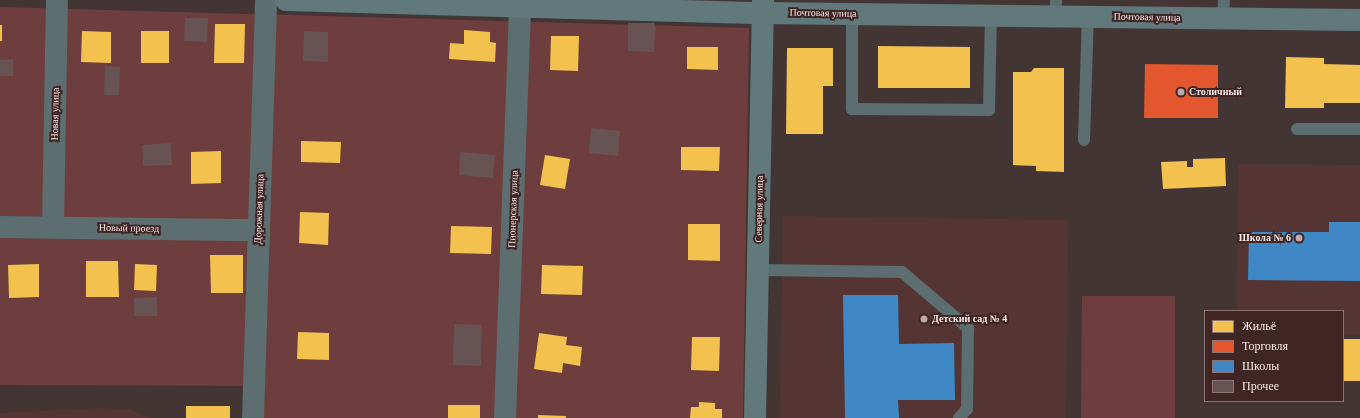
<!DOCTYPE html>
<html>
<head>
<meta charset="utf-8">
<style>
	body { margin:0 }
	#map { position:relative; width:1360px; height:418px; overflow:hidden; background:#433534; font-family:"Times New Roman",serif }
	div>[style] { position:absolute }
	.built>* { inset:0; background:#543534 }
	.green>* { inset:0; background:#6d3e3d }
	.homes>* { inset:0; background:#f2c14e }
	.shops>* { inset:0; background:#e4572e }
	.schools>* { inset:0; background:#3f88c5 }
	.building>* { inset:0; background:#675353 }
	.lane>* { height:12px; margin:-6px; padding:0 6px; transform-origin:6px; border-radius:6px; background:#5c6e70 }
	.street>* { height:22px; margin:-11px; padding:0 11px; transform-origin:11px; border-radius:11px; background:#5c6e70 }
	.secondary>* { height:22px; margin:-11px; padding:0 11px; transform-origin:11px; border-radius:11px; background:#61797b }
	.dots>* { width:11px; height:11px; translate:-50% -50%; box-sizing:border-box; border:2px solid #3f2524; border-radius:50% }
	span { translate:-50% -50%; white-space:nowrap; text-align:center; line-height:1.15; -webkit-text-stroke:4px #3f2524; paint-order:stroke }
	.street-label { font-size:10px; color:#fdebea }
	.poi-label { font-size:10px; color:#fdebea; font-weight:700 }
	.left { translate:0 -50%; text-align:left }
	.right { translate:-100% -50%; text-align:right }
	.legend { position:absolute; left:1204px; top:310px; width:140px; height:92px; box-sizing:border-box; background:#3f2524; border:1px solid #8b7473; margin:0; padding:5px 7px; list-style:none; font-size:12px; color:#fdebea }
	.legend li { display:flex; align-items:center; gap:8px; height:20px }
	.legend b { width:20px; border:1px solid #8b7473 }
</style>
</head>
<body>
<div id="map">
	<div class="built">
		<i style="clip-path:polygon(1238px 164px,1360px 165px,1360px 335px,1343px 335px,1343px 311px,1237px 311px)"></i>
		<i style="clip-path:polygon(783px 216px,1068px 220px,1066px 418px,780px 418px)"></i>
		<i style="clip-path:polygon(98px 408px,130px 409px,149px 418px,0 418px,0 413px)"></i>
	</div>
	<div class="green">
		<i style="clip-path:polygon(0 7px,749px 28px,743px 418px,263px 418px,264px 386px,0 385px)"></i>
		<i style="clip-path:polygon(1082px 296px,1175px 296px,1175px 418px,1081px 418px)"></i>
	</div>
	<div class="homes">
		<i style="clip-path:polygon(215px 24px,245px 24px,244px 63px,214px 63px)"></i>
		<i style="clip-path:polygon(0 25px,2px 25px,2px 41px,0 41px)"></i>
		<i style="clip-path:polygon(464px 30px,490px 32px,490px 42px,496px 43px,495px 62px,449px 59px,450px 43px,464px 44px)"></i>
		<i style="clip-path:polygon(82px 31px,111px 32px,111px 63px,81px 62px)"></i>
		<i style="clip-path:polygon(141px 31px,169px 31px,169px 63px,141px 63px)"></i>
		<i style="clip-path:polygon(551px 36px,579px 36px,578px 71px,550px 70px)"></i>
		<i style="clip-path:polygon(878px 46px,970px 47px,970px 88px,878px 88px)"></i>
		<i style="clip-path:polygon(687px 47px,718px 47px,718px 70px,687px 69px)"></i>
		<i style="clip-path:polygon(787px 48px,833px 48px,833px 86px,823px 86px,823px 134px,786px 134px)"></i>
		<i style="clip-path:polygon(1286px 57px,1324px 58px,1324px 64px,1360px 65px,1360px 103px,1324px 103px,1324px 108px,1285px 108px)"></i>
		<i style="clip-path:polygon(1034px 68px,1064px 68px,1064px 172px,1036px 171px,1036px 166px,1013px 165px,1013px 72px,1031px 72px)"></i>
		<i style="clip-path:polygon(301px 141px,341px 142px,340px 163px,301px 162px)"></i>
		<i style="clip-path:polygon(681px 147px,720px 147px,719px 171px,681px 170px)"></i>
		<i style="clip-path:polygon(221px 151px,221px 183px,191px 184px,191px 152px)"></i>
		<i style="clip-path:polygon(545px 155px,570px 159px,565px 189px,540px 185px)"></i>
		<i style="clip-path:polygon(1225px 158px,1226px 186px,1163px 189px,1161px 162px,1187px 161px,1187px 167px,1193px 167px,1193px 159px)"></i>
		<i style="clip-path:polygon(300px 212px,329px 213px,328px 245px,299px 243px)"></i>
		<i style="clip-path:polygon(688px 224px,720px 224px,720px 261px,688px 260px)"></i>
		<i style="clip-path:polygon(451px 226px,492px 227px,491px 254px,450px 253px)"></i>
		<i style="clip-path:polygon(210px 255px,243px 255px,243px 293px,211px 293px)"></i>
		<i style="clip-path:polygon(86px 261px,118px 261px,119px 297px,86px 297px)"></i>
		<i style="clip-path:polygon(39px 264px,39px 297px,9px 298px,8px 265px)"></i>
		<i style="clip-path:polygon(135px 264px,157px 265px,156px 291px,134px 290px)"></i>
		<i style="clip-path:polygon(542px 265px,583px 266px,582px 295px,541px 294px)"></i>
		<i style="clip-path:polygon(298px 332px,329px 333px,329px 360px,297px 359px)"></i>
		<i style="clip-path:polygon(539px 333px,567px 337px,566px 345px,582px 347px,580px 366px,563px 363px,562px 373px,534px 369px)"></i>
		<i style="clip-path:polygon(692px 337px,720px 337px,719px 371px,691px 370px)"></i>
		<i style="clip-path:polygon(1343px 339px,1360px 339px,1360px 381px,1343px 381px)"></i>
		<i style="clip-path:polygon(699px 402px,715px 403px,715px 409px,722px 409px,722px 418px,690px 418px,691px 407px,699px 407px)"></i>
		<i style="clip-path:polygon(448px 405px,480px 405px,480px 418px,448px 418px)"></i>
		<i style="clip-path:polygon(186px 406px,230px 406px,230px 418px,186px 418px)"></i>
		<i style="clip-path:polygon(538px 415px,566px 416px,566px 418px,538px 418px)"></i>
	</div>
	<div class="shops">
		<i style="clip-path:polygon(1145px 64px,1218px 65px,1218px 118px,1144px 118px)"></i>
	</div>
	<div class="schools">
		<i style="clip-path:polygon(1329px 222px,1360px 222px,1360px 281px,1248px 280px,1249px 232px,1329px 232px)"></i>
		<i style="clip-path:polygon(843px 295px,898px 295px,899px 344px,954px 343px,955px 400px,898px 400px,899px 418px,845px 418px)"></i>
	</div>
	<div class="building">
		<i style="clip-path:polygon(185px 18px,208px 18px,207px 42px,184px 41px)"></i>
		<i style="clip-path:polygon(628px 23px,655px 23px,654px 52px,628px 51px)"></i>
		<i style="clip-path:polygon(304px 31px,328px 32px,328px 62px,303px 61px)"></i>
		<i style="clip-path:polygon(13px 59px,13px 76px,0 76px,0 60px)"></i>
		<i style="clip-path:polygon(105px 66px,120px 67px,119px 95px,104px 95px)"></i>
		<i style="clip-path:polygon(591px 128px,620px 131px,618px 156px,589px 153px)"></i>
		<i style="clip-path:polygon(171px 143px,172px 165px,143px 166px,142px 145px)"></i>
		<i style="clip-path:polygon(460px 152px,495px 155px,493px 178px,459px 175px)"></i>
		<i style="clip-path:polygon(157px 297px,157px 316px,134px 316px,134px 298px)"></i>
		<i style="clip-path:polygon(454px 324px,482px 325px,481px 366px,453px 365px)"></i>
	</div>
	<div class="lane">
		<i style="left:852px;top:13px;width:96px;rotate:90deg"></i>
		<i style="left:852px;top:109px;width:137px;rotate:0.4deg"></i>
		<i style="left:989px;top:110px;width:95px;rotate:-88.8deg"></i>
		<i style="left:1055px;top:16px;width:16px;rotate:-86deg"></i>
		<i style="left:1223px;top:18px;width:18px;rotate:-87deg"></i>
		<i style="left:1297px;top:129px;width:63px"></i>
		<i style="left:1084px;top:140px;width:124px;rotate:-88.2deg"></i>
		<i style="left:757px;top:270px;width:145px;rotate:0.8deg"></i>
		<i style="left:902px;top:272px;width:87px;rotate:40.3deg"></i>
		<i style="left:968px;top:328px;width:81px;rotate:90.7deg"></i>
		<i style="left:967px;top:409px;width:12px;rotate:132deg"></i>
	</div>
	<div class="street">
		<i style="left:0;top:227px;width:259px;rotate:0.7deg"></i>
		<i style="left:53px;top:227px;width:227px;rotate:-89deg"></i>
		<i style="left:253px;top:418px;width:418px;rotate:-88.2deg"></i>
		<i style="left:505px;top:418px;width:418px;rotate:-87.9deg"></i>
	</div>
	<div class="secondary">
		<i style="left:286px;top:0;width:476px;rotate:1.6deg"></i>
		<i style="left:762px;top:13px;width:598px;rotate:0.67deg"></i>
		<i style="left:755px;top:418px;width:418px;rotate:-88.9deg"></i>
	</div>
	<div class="dots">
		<i style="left:1181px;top:92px;background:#bcabaa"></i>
		<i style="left:1299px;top:238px;background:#bcabaa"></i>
		<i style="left:924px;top:319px;background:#bcabaa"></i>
	</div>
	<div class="street-label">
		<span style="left:823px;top:13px;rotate:1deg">Почтовая улица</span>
		<span style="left:1147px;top:17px;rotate:1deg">Почтовая улица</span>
		<span style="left:55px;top:114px;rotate:-89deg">Новая улица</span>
		<span style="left:259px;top:209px;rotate:-88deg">Дорожная улица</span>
		<span style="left:513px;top:209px;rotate:-88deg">Пионерская улица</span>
		<span style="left:759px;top:209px;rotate:-89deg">Северная улица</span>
		<span style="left:129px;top:228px;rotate:1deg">Новый проезд</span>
	</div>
	<div class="poi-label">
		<span class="left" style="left:1189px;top:92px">Столичный</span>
		<span class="right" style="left:1291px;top:238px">Школа № 6</span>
		<span class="left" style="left:932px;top:319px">Детский сад № 4</span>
	</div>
	<ul class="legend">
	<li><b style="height:11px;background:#f2c14e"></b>Жильё</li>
	<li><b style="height:11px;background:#e4572e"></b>Торговля</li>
	<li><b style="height:11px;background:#3f88c5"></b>Школы</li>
	<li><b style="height:11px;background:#675353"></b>Прочее</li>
	</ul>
</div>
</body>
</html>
